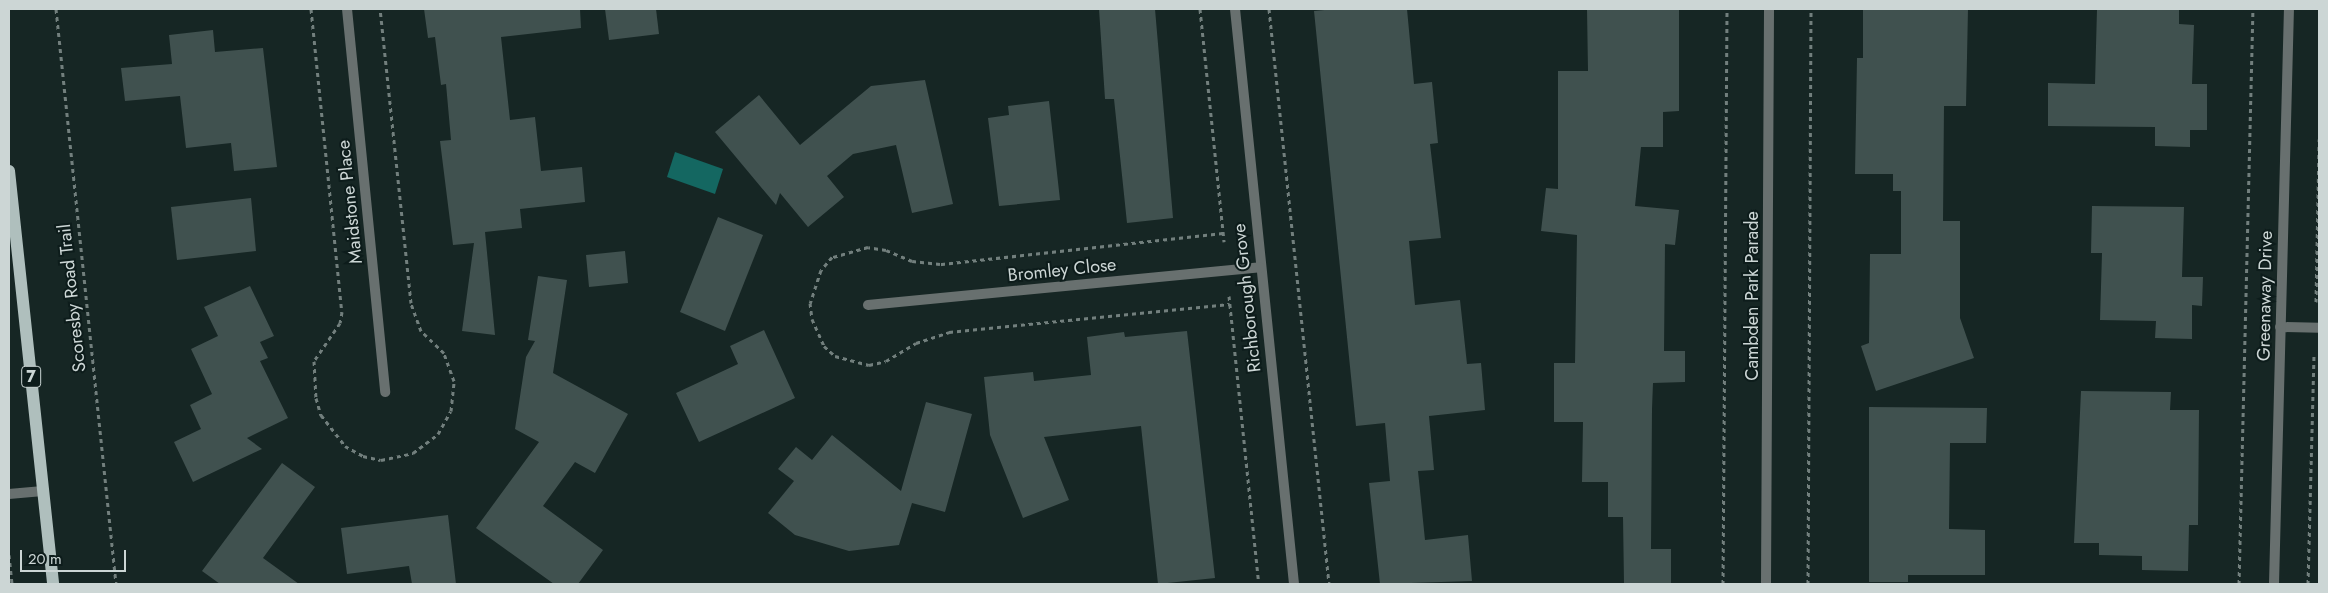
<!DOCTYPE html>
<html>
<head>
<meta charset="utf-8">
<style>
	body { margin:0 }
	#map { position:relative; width:2328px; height:593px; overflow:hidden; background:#162624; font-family:Jost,sans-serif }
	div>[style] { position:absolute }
	.water>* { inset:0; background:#146761 }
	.building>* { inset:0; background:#40514f }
	.path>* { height:3px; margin-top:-1.5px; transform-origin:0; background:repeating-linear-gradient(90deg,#727f7d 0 4px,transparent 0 8px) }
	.street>* { height:10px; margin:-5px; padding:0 5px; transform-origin:5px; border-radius:5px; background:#68706f }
	.primary>* { height:12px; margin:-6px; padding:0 6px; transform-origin:6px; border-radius:6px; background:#afbfbd }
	span { translate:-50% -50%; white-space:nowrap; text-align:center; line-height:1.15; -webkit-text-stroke:4px #0d1c1b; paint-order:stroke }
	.shield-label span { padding:1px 4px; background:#0d1c1b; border:1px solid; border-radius:4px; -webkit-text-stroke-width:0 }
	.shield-label { font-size:16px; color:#ccd6d5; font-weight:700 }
	.street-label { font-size:18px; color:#ccd6d5 }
	.frame { position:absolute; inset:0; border:10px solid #ccd6d5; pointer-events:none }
	.scale { position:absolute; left:20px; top:550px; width:106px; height:22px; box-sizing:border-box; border:2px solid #ccd6d5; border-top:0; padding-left:6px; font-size:15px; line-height:18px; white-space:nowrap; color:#ccd6d5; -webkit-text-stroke:4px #0d1c1b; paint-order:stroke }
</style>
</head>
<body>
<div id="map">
	<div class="water">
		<i style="clip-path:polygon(675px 152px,723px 169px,715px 194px,667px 177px)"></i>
	</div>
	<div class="building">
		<i style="clip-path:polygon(424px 9px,580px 9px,581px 28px,501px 37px,510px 120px,535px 117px,541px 171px,582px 167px,585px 202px,520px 209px,522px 228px,485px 232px,495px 335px,462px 331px,474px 243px,453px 245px,440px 141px,451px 140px,446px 84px,441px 85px,435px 37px,428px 38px)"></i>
		<i style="clip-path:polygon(605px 9px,656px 9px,659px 34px,609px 40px)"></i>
		<i style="clip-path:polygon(1099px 9px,1155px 9px,1173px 218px,1127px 223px,1114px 99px,1105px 99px)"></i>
		<i style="clip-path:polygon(1335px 9px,1407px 9px,1414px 84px,1432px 82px,1438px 143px,1430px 144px,1441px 238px,1409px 241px,1415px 305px,1460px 300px,1467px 364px,1481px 363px,1485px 410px,1429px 416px,1434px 470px,1418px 471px,1425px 540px,1468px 535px,1472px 581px,1380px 584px,1369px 483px,1390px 481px,1385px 423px,1356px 426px,1314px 11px)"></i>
		<i style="clip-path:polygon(1587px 9px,1679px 9px,1679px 111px,1663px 112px,1663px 147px,1641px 147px,1635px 206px,1679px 210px,1675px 245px,1665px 244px,1664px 351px,1685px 351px,1685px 382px,1653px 383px,1652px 409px,1651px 549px,1671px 549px,1671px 584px,1624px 584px,1623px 517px,1608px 517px,1608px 482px,1582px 482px,1583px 422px,1554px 422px,1554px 363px,1575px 363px,1577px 235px,1541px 231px,1546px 188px,1558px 189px,1558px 71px,1588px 71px)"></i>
		<i style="clip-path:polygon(1863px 9px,1968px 9px,1966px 106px,1944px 106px,1943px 221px,1960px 221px,1960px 318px,1974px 358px,1876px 391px,1861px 346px,1869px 343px,1870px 254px,1901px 254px,1901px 191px,1893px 191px,1893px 174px,1855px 174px,1857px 58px,1863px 58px)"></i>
		<i style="clip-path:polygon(2097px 9px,2179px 9px,2179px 24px,2194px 25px,2192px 84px,2207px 84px,2207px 130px,2190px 130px,2190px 147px,2155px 146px,2155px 127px,2048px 126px,2048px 83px,2095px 84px)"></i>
		<i style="clip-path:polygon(213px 30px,215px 52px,263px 48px,277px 167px,234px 171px,231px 143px,186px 148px,180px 96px,125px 101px,121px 68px,172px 64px,169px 35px)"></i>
		<i style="clip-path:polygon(925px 80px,953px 204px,912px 213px,896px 145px,853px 154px,827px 176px,844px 197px,808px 227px,780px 193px,776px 205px,715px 132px,759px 95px,800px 145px,871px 86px)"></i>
		<i style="clip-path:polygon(1049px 101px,1060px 200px,999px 206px,988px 118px,1009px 115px,1008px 106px)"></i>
		<i style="clip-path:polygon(251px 198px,256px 251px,177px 260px,171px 207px)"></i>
		<i style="clip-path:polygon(2092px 206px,2184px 207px,2182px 277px,2203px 277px,2202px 306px,2192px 305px,2192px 339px,2155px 338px,2156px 321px,2100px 320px,2102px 253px,2091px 253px)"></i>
		<i style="clip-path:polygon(718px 217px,763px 235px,725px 331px,680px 312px)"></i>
		<i style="clip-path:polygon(625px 251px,628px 283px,589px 287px,586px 255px)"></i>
		<i style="clip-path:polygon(538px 276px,567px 280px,553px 373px,628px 414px,595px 473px,575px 462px,543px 506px,603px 550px,578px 584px,554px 584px,476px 528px,539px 442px,515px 429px,526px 357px,535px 341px,528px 340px)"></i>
		<i style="clip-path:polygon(250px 286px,274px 336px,260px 342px,268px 358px,260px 361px,288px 418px,247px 438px,262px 449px,193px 482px,174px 442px,201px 429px,190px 405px,212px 394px,191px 349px,218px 336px,204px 307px)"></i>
		<i style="clip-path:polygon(764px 330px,795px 398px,699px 442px,676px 393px,738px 364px,730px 346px)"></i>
		<i style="clip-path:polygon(1187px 331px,1215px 578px,1158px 584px,1141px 426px,1044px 437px,1069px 500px,1023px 518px,990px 435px,984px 377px,1033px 372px,1034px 381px,1091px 375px,1087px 337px,1124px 332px,1125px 337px)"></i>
		<i style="clip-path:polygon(2081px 391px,2171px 392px,2170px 410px,2199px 410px,2198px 525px,2189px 525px,2188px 571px,2142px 570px,2142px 556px,2099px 555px,2099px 543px,2074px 543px)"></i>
		<i style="clip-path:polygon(926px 402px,972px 414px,945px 512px,912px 503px,899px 545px,849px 551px,795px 535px,768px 513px,794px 481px,778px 469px,796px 447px,812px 460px,832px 435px,901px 491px)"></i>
		<i style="clip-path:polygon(1869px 407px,1987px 408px,1986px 443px,1950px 443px,1949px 529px,1985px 530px,1985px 575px,1908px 575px,1908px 582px,1869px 582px)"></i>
		<i style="clip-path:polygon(282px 463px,315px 487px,263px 558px,299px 584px,220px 584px,202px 571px)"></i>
		<i style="clip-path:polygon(448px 515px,456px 584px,412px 584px,409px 566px,347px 574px,341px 528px)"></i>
	</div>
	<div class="path">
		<i style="left:56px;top:9px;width:578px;rotate:84.04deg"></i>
		<i style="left:311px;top:9px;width:305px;rotate:84.2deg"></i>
		<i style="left:342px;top:312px;width:11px;rotate:100deg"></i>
		<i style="left:340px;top:323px;width:46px;rotate:124.4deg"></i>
		<i style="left:314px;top:361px;width:37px;rotate:87deg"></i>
		<i style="left:316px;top:398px;width:18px;rotate:74deg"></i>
		<i style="left:321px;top:415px;width:39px;rotate:52deg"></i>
		<i style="left:345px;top:446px;width:21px;rotate:29deg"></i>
		<i style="left:363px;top:456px;width:18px;rotate:13deg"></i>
		<i style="left:381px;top:460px;width:33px;rotate:-12deg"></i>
		<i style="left:413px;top:453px;width:31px;rotate:-37deg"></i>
		<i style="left:438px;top:434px;width:26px;rotate:-61deg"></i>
		<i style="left:451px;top:411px;width:30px;rotate:-84deg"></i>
		<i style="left:454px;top:381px;width:30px;rotate:-110deg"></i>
		<i style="left:444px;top:353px;width:32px;rotate:-136deg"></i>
		<i style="left:421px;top:331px;width:30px;rotate:-110deg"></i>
		<i style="left:411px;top:303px;width:296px;rotate:-96deg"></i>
		<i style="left:1200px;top:9px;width:234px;rotate:84.1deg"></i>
		<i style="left:1269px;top:9px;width:578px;rotate:84.04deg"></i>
		<i style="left:1223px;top:233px;width:285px;rotate:173.7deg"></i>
		<i style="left:940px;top:264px;width:28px;rotate:-174deg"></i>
		<i style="left:912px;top:261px;width:28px;rotate:-157deg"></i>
		<i style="left:886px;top:250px;width:18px;rotate:-171deg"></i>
		<i style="left:868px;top:247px;width:37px;rotate:164deg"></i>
		<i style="left:832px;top:257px;width:17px;rotate:130deg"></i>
		<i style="left:821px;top:270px;width:35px;rotate:108deg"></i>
		<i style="left:810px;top:303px;width:16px;rotate:83deg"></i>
		<i style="left:812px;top:319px;width:30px;rotate:66deg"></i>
		<i style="left:824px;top:346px;width:15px;rotate:42deg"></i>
		<i style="left:835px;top:356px;width:35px;rotate:15deg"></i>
		<i style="left:869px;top:365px;width:17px;rotate:-13deg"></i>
		<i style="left:886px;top:361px;width:35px;rotate:-31deg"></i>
		<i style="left:916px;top:343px;width:35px;rotate:-18deg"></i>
		<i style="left:949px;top:332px;width:282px;rotate:-5.7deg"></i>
		<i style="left:1229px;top:296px;width:290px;rotate:84.1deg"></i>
		<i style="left:2316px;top:302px;width:163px;rotate:-88.9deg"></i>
		<i style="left:9px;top:555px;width:29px;rotate:84deg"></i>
		<i style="left:1723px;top:584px;width:575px;rotate:-89.6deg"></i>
		<i style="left:1808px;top:584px;width:575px;rotate:-89.7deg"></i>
		<i style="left:2239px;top:584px;width:575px;rotate:-88.61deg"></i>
		<i style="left:2308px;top:584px;width:231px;rotate:-88.5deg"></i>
	</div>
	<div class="street">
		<i style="left:347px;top:9px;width:385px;rotate:84.3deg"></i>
		<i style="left:1235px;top:9px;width:578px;rotate:84.14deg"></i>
		<i style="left:868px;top:305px;width:394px;rotate:-5.5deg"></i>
		<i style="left:2280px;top:327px;width:39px;rotate:1deg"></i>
		<i style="left:9px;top:494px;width:34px;rotate:-5deg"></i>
		<i style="left:1766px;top:584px;width:575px;rotate:-89.7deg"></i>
		<i style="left:2274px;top:584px;width:575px;rotate:-88.51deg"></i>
	</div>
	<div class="primary">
		<i style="left:9px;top:171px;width:415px;rotate:83.9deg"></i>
	</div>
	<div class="shield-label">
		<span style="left:31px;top:377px">7</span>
	</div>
	<div class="street-label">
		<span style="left:350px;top:202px;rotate:-96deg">Maidstone Place</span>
		<span style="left:1062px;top:270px;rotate:-6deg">Bromley Close</span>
		<span style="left:1752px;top:296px;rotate:-90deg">Cambden Park Parade</span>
		<span style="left:2265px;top:296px;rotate:-89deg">Greenaway Drive</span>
		<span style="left:72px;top:298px;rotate:-96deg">Scoresby Road Trail</span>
		<span style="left:1247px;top:298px;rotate:-96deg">Richborough Grove</span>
	</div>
	<div class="frame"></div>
	<div class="scale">20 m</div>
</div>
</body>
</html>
